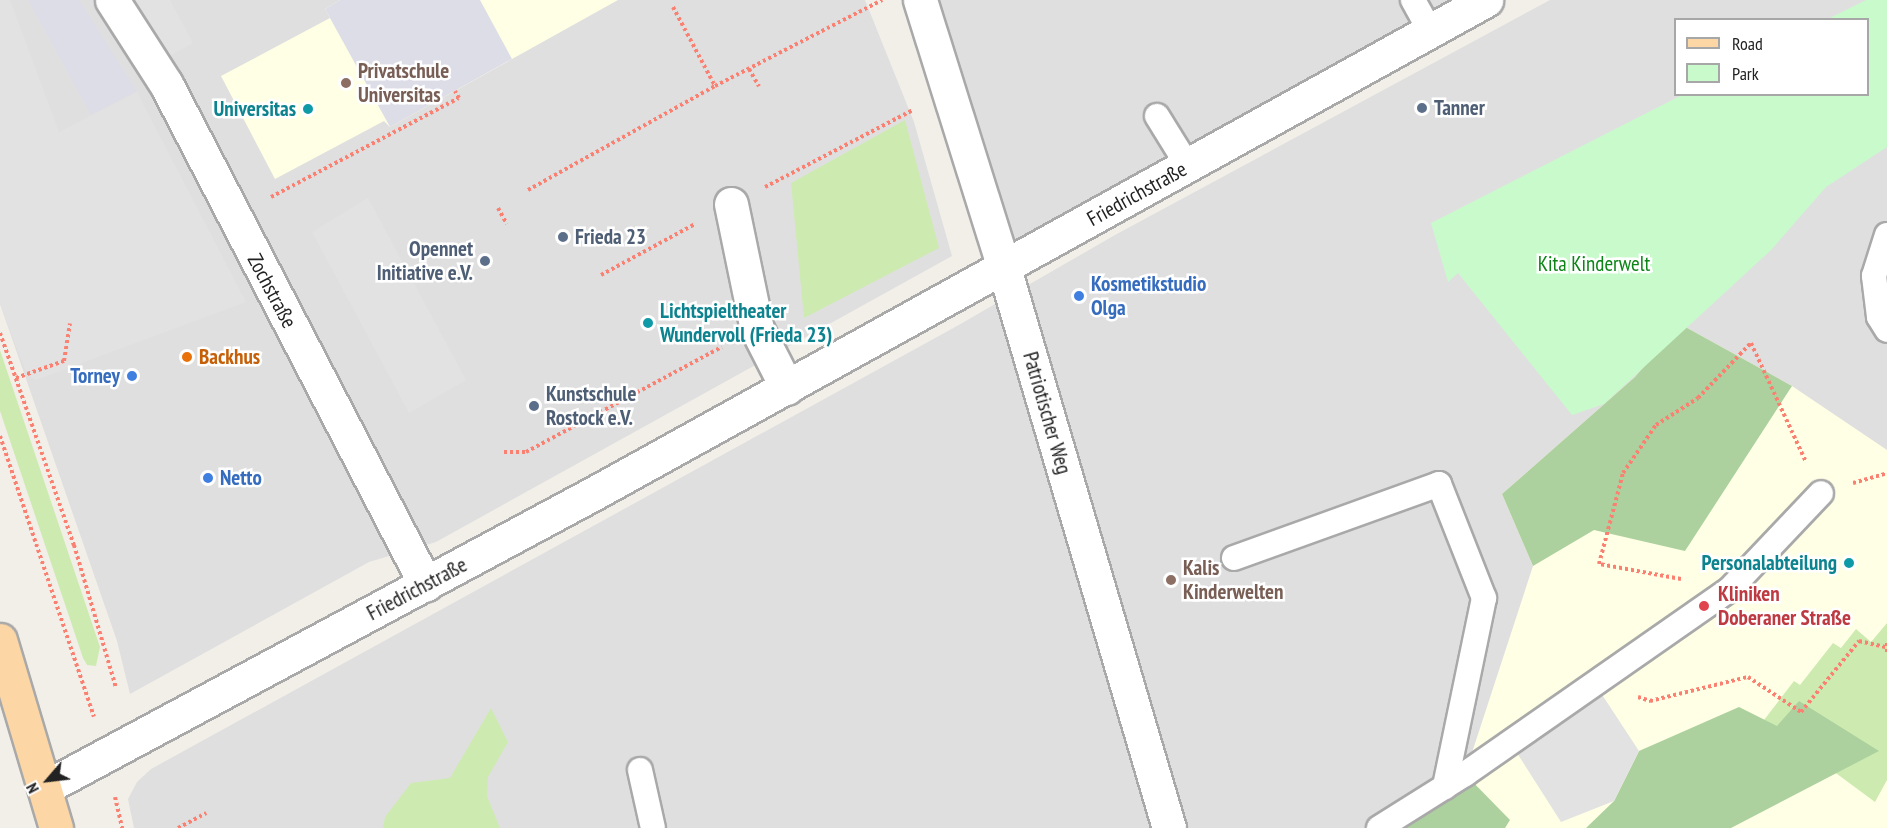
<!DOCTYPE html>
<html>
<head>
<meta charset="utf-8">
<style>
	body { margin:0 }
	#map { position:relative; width:1887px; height:828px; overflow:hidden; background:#f2efe9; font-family:"PT Sans Narrow",sans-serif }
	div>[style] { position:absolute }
	.residential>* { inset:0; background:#e0dfdf }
	.education>* { inset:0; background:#ffffe5 }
	.grass>* { inset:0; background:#cdebb0 }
	.forest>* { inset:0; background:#add19e }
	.park>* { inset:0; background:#c8facc }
	.parking>* { inset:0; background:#e2e2e2 }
	.plaza>* { inset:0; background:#dddde8 }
	.path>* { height:4px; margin-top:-2px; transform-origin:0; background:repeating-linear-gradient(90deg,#fa8072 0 3px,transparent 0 6px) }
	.roads { filter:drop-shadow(2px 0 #a9a9a9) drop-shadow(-2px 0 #a9a9a9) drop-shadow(0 2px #a9a9a9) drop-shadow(0 -2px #a9a9a9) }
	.lane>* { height:24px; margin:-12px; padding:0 12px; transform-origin:12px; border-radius:12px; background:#fff }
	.street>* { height:33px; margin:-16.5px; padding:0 16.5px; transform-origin:16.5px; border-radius:16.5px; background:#fff }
	.primary>* { height:33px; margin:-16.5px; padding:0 16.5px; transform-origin:16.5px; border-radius:16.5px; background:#fcd6a4 }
	.dots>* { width:16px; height:16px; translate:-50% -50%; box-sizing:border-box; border:3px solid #fff; border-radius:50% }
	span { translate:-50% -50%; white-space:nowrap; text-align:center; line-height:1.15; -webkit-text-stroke:5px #fff; paint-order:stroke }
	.education-label { font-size:21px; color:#785e54; font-weight:700 }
	.left { translate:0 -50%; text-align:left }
	.service-label { font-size:21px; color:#4e5e75; font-weight:700 }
	.right { translate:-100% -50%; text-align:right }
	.culture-label { font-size:21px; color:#0d838f; font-weight:700 }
	.street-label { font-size:21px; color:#222 }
	.park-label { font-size:21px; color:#0c8416 }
	.shop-label { font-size:21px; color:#366cbe; font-weight:700 }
	.food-label { font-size:21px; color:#c56008; font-weight:700 }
	.health-label { font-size:21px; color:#be3a42; font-weight:700 }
	.legend { position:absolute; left:1674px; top:18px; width:195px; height:78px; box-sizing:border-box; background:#fff; border:2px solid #a7a7a7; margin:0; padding:8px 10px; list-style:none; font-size:18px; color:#222 }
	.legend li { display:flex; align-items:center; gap:12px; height:30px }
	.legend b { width:30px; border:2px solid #a7a7a7 }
	.north { position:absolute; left:18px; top:750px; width:60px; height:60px; -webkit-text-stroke:4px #fff; paint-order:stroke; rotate:242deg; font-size:16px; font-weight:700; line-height:24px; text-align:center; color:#222 }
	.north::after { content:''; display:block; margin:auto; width:21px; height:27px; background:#222; clip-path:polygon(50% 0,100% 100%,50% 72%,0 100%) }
</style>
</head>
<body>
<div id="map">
	<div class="residential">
		<i style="clip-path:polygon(0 0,865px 0,914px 122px,952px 256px,436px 542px,369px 562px,130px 694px,117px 641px,0 304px)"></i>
		<i style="clip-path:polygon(930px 0,1486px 0,1004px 268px)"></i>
		<i style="clip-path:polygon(evenodd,1550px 0,1887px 0,1887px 828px,134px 828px,128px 799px,137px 782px,151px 769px,957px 326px,1115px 235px,1550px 0,1676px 20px,1868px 20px,1868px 94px,1676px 94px,1676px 20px)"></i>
	</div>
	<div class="education">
		<i style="clip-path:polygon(340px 0,618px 0,390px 127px,384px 121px,275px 179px,221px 76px,330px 18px,325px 9px)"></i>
		<i style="clip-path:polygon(1680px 324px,1792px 386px,1887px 450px,1887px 828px,1379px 828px,1465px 774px,1533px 566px,1502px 494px,1635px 377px)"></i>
	</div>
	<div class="grass">
		<i style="clip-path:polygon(905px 120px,939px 248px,804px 318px,791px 183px)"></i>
		<i style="clip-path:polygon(0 350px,100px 647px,96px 666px,87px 665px,83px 658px,0 411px)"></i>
		<i style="clip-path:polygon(1887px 623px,1887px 780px,1875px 802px,1764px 720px,1794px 681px,1800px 685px,1833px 643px,1841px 648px,1856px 629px,1871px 642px)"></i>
		<i style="clip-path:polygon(491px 708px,508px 742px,488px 777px,487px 796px,500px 828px,383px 828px,385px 817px,411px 783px,450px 778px)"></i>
	</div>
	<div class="forest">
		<i style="clip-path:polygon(1680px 324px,1792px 386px,1685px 551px,1594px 530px,1533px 566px,1502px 494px,1635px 377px)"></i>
		<i style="clip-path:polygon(1799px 701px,1879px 751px,1731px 828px,1586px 828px,1614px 801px,1639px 751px,1739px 707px,1777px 726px)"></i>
		<i style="clip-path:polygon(1465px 774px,1510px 820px,1505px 828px,1379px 828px)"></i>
	</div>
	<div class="park">
		<i style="clip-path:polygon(1866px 0,1887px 0,1887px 147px,1826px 187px,1771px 250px,1604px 404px,1572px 415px,1458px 273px,1448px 282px,1431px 223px,1682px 95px,1868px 94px,1868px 20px,1828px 19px)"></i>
	</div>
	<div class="parking">
		<i style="clip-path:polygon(0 0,10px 0,59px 132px,137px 92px,246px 302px,36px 380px,27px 375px,0 304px)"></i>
		<i style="clip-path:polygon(135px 0,170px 0,193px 43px,166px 58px)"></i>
		<i style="clip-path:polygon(368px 198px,466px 380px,409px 413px,312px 232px)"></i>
		<i style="clip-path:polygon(1595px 684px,1639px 751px,1614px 801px,1561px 822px,1510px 742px)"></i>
	</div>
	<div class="plaza">
		<i style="clip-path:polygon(28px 0,79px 0,137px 91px,91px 115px)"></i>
		<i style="clip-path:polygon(340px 0,480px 0,512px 59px,390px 127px,325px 9px)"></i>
	</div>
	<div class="path">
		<i style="left:673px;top:7px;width:89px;rotate:62deg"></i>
		<i style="left:749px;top:69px;width:20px;rotate:60deg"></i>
		<i style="left:765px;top:187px;width:167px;rotate:-27.5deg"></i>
		<i style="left:528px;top:190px;width:214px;rotate:-29.1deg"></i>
		<i style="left:715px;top:86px;width:188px;rotate:-27.2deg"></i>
		<i style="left:271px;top:197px;width:212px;rotate:-27.8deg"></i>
		<i style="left:459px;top:98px;width:8px;rotate:-120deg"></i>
		<i style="left:498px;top:208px;width:18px;rotate:61deg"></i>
		<i style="left:601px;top:275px;width:107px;rotate:-28.5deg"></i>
		<i style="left:0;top:333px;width:225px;rotate:70.8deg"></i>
		<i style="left:74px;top:545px;width:149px;rotate:73.6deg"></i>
		<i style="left:16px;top:378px;width:51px;rotate:-19.5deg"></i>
		<i style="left:64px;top:361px;width:38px;rotate:-81deg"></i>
		<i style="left:0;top:436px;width:296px;rotate:71.5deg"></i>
		<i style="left:504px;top:452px;width:22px"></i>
		<i style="left:526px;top:452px;width:222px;rotate:-28.2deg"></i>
		<i style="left:1853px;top:483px;width:35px;rotate:-16deg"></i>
		<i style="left:1681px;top:579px;width:83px;rotate:-169.6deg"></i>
		<i style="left:1599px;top:564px;width:94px;rotate:-75.2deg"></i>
		<i style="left:1623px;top:473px;width:58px;rotate:-55.5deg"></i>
		<i style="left:1656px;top:425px;width:50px;rotate:-32.7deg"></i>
		<i style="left:1698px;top:398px;width:76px;rotate:-46.1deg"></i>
		<i style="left:1751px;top:343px;width:131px;rotate:65.2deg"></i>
		<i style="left:1887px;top:643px;width:11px;rotate:90deg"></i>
		<i style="left:1638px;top:697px;width:13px;rotate:18deg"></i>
		<i style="left:1650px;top:701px;width:101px;rotate:-13.8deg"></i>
		<i style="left:1748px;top:677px;width:64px;rotate:33.4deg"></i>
		<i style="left:1801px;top:712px;width:92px;rotate:-50.8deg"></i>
		<i style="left:1859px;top:641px;width:28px;rotate:13deg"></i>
		<i style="left:115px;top:797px;width:32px;rotate:77deg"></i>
		<i style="left:178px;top:828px;width:32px;rotate:-28deg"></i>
	</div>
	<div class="roads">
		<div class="lane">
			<i style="left:1413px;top:0;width:35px;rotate:61deg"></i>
			<i style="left:1157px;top:116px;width:59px;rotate:58.2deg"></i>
			<i style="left:1887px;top:235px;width:43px;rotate:107.6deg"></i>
			<i style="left:1874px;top:276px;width:41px;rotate:83deg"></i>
			<i style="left:1879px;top:317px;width:15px;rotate:58deg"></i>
			<i style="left:1234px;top:558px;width:218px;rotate:-19.8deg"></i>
			<i style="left:1439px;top:484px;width:123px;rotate:68.5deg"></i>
			<i style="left:1484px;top:598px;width:193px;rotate:101.7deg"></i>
			<i style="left:640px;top:770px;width:59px;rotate:77.4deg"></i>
			<i style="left:1379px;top:828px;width:102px;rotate:-32.1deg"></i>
			<i style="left:1465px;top:774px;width:323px;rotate:-34.9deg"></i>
			<i style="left:1730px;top:589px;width:132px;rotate:-46.5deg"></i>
		</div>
		<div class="street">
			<i style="left:112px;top:0;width:100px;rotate:57.3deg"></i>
			<i style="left:166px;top:84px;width:564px;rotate:62.57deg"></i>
			<i style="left:920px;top:0;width:281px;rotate:72.6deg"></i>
			<i style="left:1004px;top:268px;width:584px;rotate:73.58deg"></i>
			<i style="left:731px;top:204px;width:128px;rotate:78.3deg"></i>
			<i style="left:757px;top:329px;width:66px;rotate:63deg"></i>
			<i style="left:46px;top:787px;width:626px;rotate:-28.2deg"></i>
			<i style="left:598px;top:491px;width:1015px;rotate:-28.94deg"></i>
		</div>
		<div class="primary">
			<i style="left:0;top:640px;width:196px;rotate:73.4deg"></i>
		</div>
	</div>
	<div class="dots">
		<i style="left:346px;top:83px;background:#8d6e63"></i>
		<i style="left:1422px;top:108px;background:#5c6f8a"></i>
		<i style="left:308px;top:109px;background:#0f9aa8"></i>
		<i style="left:563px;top:237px;background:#5c6f8a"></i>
		<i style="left:485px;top:261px;background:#5c6f8a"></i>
		<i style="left:1079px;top:296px;background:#3f7fe0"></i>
		<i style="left:648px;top:323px;background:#0f9aa8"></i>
		<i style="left:187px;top:357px;background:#e8710a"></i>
		<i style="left:132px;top:376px;background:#3f7fe0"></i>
		<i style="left:534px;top:406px;background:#5c6f8a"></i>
		<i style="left:208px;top:478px;background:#3f7fe0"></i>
		<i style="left:1849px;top:563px;background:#0f9aa8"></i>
		<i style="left:1171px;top:580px;background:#8d6e63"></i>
		<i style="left:1704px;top:606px;background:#e0444e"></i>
	</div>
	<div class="education-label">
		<span class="left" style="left:358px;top:83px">Privatschule<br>Universitas</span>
		<span class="left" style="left:1183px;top:580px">Kalis<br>Kinderwelten</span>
	</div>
	<div class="service-label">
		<span class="left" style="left:1434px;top:108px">Tanner</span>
		<span class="left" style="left:575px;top:237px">Frieda 23</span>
		<span class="right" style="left:473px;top:261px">Opennet<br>Initiative e.V.</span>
		<span class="left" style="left:546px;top:406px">Kunstschule<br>Rostock e.V.</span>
	</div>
	<div class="culture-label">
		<span class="right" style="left:296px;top:109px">Universitas</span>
		<span class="left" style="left:660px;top:323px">Lichtspieltheater<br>Wundervoll (Frieda 23)</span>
		<span class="right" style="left:1837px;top:563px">Personalabteilung</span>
	</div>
	<div class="street-label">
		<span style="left:1137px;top:194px;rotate:-29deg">Friedrichstraße</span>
		<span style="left:272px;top:291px;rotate:62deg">Zochstraße</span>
		<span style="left:1047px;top:413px;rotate:74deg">Patriotischer Weg</span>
		<span style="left:417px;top:589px;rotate:-28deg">Friedrichstraße</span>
	</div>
	<div class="park-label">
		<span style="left:1594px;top:264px">Kita Kinderwelt</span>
	</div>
	<div class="shop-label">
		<span class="left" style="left:1091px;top:296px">Kosmetikstudio<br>Olga</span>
		<span class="right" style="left:120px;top:376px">Torney</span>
		<span class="left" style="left:220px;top:478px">Netto</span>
	</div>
	<div class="food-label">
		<span class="left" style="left:199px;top:357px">Backhus</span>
	</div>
	<div class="health-label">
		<span class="left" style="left:1718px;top:606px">Kliniken<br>Doberaner Straße</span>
	</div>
	<ul class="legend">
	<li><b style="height:8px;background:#fcd6a4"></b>Road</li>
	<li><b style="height:16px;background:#c8facc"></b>Park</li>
	</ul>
	<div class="north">N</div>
</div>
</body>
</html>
